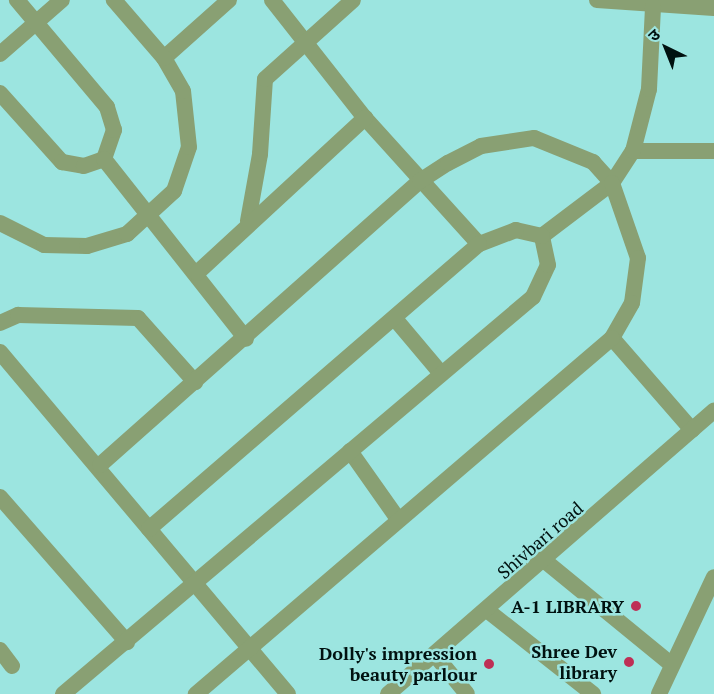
<!DOCTYPE html>
<html>
<head>
<meta charset="utf-8">
<style>
	body { margin:0 }
	#map { position:relative; width:714px; height:694px; overflow:hidden; background:#9ce5e0; font-family:"PT Serif","Noto Sans Devanagari",serif }
	div>[style] { position:absolute }
	.minor>* { height:16px; margin:-8px; padding:0 8px; transform-origin:8px; border-radius:8px; background:#89a073 }
	.dots>* { width:16px; height:16px; translate:-50% -50%; box-sizing:border-box; border:3px solid #9ce5e0; border-radius:50% }
	span { translate:-50% -50%; white-space:nowrap; text-align:center; line-height:1.15; -webkit-text-stroke:5px #9ce5e0; paint-order:stroke }
	.street-label { font-size:18px; color:#001110 }
	.poi-label { font-size:18px; color:#001110; font-weight:700 }
	.right { translate:-100% -50%; text-align:right }
	.north { position:absolute; left:636px; top:18px; width:60px; height:60px; -webkit-text-stroke:4px #9ce5e0; paint-order:stroke; rotate:317deg; font-size:16px; font-weight:700; line-height:24px; text-align:center; color:#001110 }
	.north::after { content:''; display:block; margin:auto; width:21px; height:27px; background:#001110; clip-path:polygon(50% 0,100% 100%,50% 72%,0 100%) }
</style>
</head>
<body>
<div id="map">
	<div class="minor">
		<i style="left:272px;top:0;width:150px;rotate:51.8deg"></i>
		<i style="left:365px;top:118px;width:170px;rotate:47.9deg"></i>
		<i style="left:597px;top:0;width:117px;rotate:3.9deg"></i>
		<i style="left:0;top:54px;width:82px;rotate:-41.1deg"></i>
		<i style="left:164px;top:58px;width:87px;rotate:-41.7deg"></i>
		<i style="left:0;top:93px;width:93px;rotate:48.1deg"></i>
		<i style="left:62px;top:162px;width:22px;rotate:10deg"></i>
		<i style="left:84px;top:166px;width:21px;rotate:-19deg"></i>
		<i style="left:104px;top:159px;width:31px;rotate:-71deg"></i>
		<i style="left:114px;top:130px;width:24px;rotate:-107deg"></i>
		<i style="left:107px;top:107px;width:140px;rotate:-130.1deg"></i>
		<i style="left:633px;top:151px;width:81px"></i>
		<i style="left:104px;top:159px;width:229px;rotate:51.7deg"></i>
		<i style="left:248px;top:221px;width:68px;rotate:-79.8deg"></i>
		<i style="left:260px;top:154px;width:75px;rotate:-86.2deg"></i>
		<i style="left:265px;top:79px;width:118px;rotate:-41.9deg"></i>
		<i style="left:0;top:223px;width:49px;rotate:26.6deg"></i>
		<i style="left:44px;top:245px;width:43px;rotate:1.3deg"></i>
		<i style="left:87px;top:246px;width:42px;rotate:-16.7deg"></i>
		<i style="left:127px;top:234px;width:64px;rotate:-42.5deg"></i>
		<i style="left:174px;top:191px;width:46px;rotate:-71.2deg"></i>
		<i style="left:189px;top:147px;width:56px;rotate:-96.1deg"></i>
		<i style="left:183px;top:91px;width:38px;rotate:-120deg"></i>
		<i style="left:164px;top:58px;width:77px;rotate:-130.8deg"></i>
		<i style="left:542px;top:236px;width:88px;rotate:-37.1deg"></i>
		<i style="left:612px;top:183px;width:38px;rotate:-57deg"></i>
		<i style="left:633px;top:151px;width:64px;rotate:-75.5deg"></i>
		<i style="left:649px;top:89px;width:83px;rotate:-87.2deg"></i>
		<i style="left:197px;top:273px;width:229px;rotate:-42.7deg"></i>
		<i style="left:396px;top:320px;width:67px;rotate:49.9deg"></i>
		<i style="left:0;top:323px;width:20px;rotate:-24deg"></i>
		<i style="left:18px;top:315px;width:120px;rotate:1.4deg"></i>
		<i style="left:138px;top:318px;width:86px;rotate:48.3deg"></i>
		<i style="left:612px;top:338px;width:122px;rotate:49deg"></i>
		<i style="left:0;top:352px;width:447px;rotate:49.9deg"></i>
		<i style="left:350px;top:451px;width:83px;rotate:54.8deg"></i>
		<i style="left:100px;top:465px;width:428px;rotate:-41.6deg"></i>
		<i style="left:420px;top:181px;width:33px;rotate:-33deg"></i>
		<i style="left:448px;top:163px;width:37px;rotate:-27deg"></i>
		<i style="left:481px;top:146px;width:54px;rotate:-8.6deg"></i>
		<i style="left:534px;top:138px;width:64px;rotate:22.1deg"></i>
		<i style="left:593px;top:162px;width:28px;rotate:48deg"></i>
		<i style="left:612px;top:183px;width:79px;rotate:70.9deg"></i>
		<i style="left:638px;top:258px;width:45px;rotate:97.6deg"></i>
		<i style="left:632px;top:303px;width:40px;rotate:119.7deg"></i>
		<i style="left:612px;top:338px;width:548px;rotate:139.44deg"></i>
		<i style="left:0;top:497px;width:193px;rotate:48.8deg"></i>
		<i style="left:545px;top:561px;width:164px;rotate:39.3deg"></i>
		<i style="left:488px;top:611px;width:134px;rotate:38.3deg"></i>
		<i style="left:0;top:650px;width:20px;rotate:53deg"></i>
		<i style="left:435px;top:655px;width:50px;rotate:50.6deg"></i>
		<i style="left:63px;top:694px;width:615px;rotate:-40.19deg"></i>
		<i style="left:533px;top:297px;width:35px;rotate:-65deg"></i>
		<i style="left:548px;top:265px;width:30px;rotate:-102deg"></i>
		<i style="left:542px;top:236px;width:27px;rotate:-167deg"></i>
		<i style="left:516px;top:230px;width:40px;rotate:159deg"></i>
		<i style="left:479px;top:244px;width:436px;rotate:139.2deg"></i>
		<i style="left:388px;top:694px;width:432px;rotate:-41deg"></i>
		<i style="left:659px;top:694px;width:129px;rotate:-64.8deg"></i>
	</div>
	<div class="dots">
		<i style="left:636px;top:606px;background:#be2f55"></i>
		<i style="left:629px;top:662px;background:#be2f55"></i>
		<i style="left:489px;top:664px;background:#be2f55"></i>
	</div>
	<div class="street-label">
		<span style="left:540px;top:540px;rotate:-41deg">Shivbari road</span>
	</div>
	<div class="poi-label">
		<span class="right" style="left:624px;top:606px">A-1 LIBRARY</span>
		<span class="right" style="left:617px;top:662px">Shree Dev<br>library</span>
		<span class="right" style="left:477px;top:664px">Dolly's impression<br>beauty parlour</span>
	</div>
	<div class="north">उ</div>
</div>
</body>
</html>
